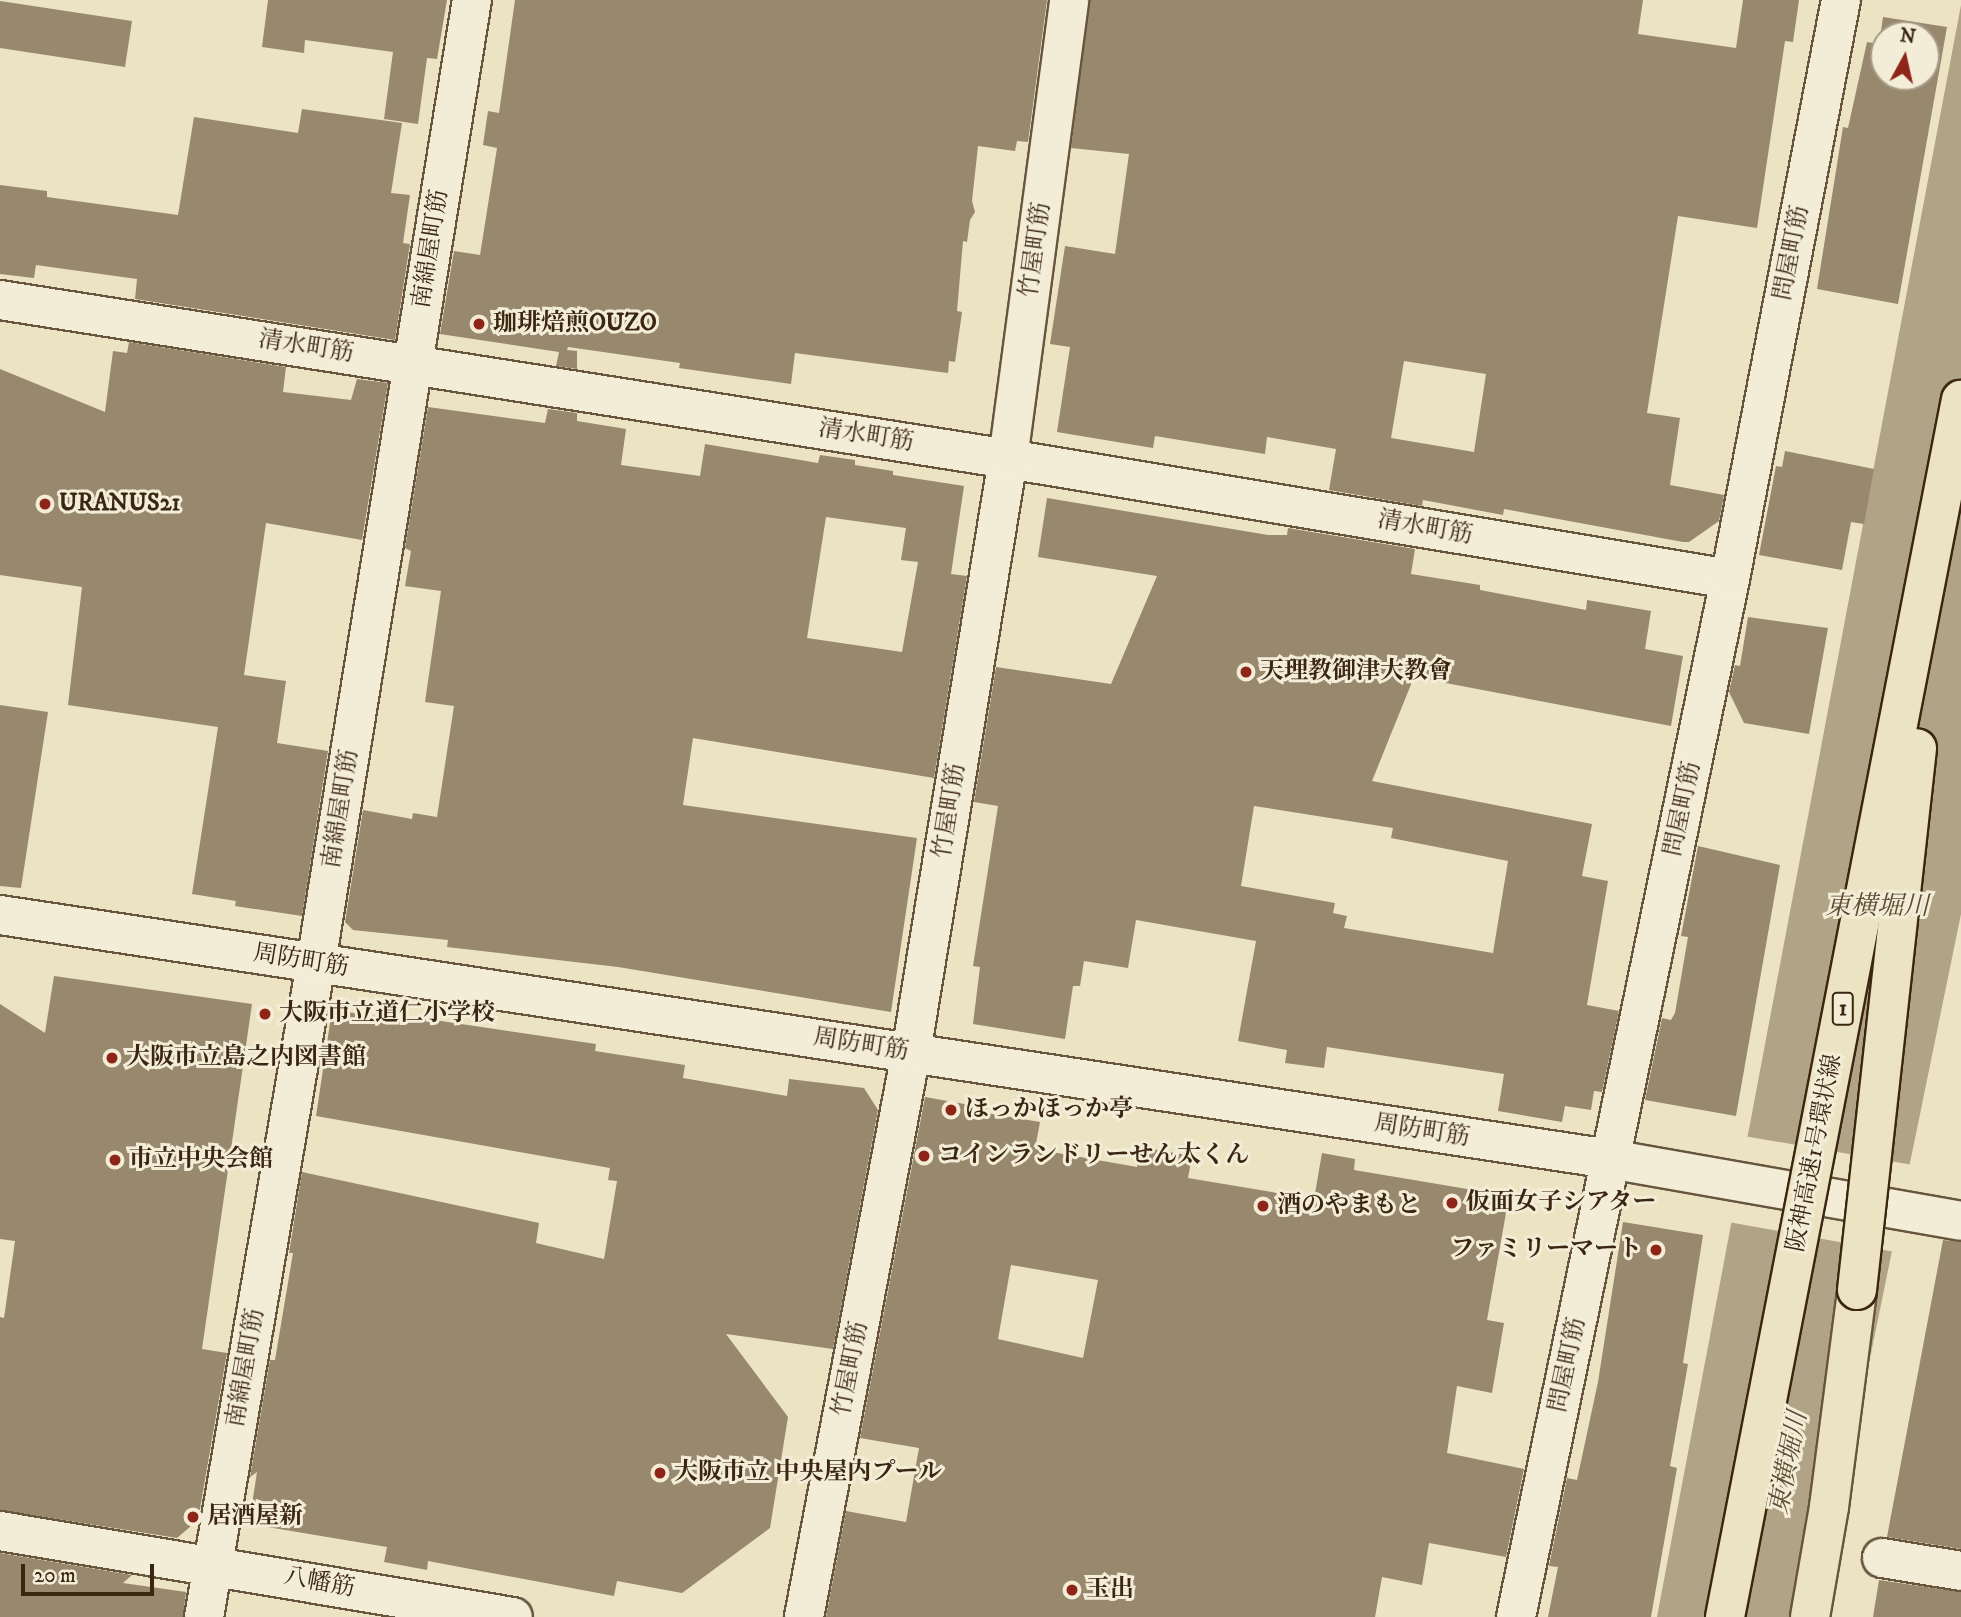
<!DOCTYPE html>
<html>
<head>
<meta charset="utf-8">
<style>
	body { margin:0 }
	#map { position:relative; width:1961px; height:1617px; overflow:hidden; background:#ece3c3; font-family:"IM FELL DW Pica","Noto Serif JP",serif }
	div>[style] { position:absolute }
	.water>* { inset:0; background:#b0a386 }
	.pier>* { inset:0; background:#ece3c3 }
	.building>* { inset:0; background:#97886e }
	.roads { filter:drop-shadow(2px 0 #67553e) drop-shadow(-2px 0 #67553e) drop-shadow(0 2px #67553e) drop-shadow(0 -2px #67553e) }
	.minor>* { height:38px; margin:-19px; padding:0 19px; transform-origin:19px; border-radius:19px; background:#f3edd8 }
	.highway>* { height:38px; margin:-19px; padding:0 19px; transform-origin:19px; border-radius:19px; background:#ece3c3 }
	.bridges { filter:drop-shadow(2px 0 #3b2611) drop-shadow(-2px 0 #3b2611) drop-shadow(0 2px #3b2611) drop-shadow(0 -2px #3b2611) }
	.highway-bridge>* { height:38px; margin:-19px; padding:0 19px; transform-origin:19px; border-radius:19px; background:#ece3c3 }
	.dots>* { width:19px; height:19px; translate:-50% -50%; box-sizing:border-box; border:4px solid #f3edd8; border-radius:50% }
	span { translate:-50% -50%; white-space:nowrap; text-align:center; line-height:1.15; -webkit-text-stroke:6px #f3edd8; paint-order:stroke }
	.shield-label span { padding:2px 5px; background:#f3edd8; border:2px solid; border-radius:5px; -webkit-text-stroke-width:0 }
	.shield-label { font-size:23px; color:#3b2611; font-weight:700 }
	.street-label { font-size:24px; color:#3b2611 }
	.poi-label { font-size:24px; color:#3b2611; font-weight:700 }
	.left { translate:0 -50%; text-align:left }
	.right { translate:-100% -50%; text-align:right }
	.water-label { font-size:26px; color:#5e4c34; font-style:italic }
	.north { position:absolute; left:1870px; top:21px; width:70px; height:70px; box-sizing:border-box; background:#f3edd8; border:2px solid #a99d88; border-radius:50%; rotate:8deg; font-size:19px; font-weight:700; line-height:28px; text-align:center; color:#3b2611 }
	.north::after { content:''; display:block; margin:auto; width:24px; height:32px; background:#8f2418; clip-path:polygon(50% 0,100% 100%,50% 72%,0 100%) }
	.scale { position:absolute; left:21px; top:1564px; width:133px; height:32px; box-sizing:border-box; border:4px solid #3b2611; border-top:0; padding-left:9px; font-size:21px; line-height:24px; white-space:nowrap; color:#3b2611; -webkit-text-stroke:5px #f3edd8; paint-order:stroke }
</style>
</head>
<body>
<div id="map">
	<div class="water">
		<i style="clip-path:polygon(1961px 5px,1961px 914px,1817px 1617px,1657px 1617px)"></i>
	</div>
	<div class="pier">
		<i style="clip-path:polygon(1744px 1136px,1913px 1165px,1895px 1252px,1728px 1222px)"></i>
	</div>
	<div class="building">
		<i style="clip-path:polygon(268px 0,447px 0,437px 59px,427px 58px,418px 124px,384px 119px,393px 52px,305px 40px,304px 53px,262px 47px)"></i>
		<i style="clip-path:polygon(515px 0,1047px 0,1028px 142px,1017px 141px,1015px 151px,978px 146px,972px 201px,975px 212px,970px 220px,967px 242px,963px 241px,957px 311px,962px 312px,955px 362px,949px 361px,948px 373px,795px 353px,791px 384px,679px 368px,680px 363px,568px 347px,567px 350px,577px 351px,577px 369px,556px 366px,559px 352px,440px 334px,454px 251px,480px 255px,497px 148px,483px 145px,488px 111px,499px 113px)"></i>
		<i style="clip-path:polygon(evenodd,1090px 0,1643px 0,1638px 34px,1736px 48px,1743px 0,1799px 0,1793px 42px,1785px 41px,1757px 228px,1678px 216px,1647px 413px,1680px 418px,1670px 485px,1724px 495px,1719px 521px,1689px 542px,1683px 542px,1504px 509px,1503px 515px,1423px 500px,1422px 506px,1329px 490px,1336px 449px,1267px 437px,1265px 454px,1155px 436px,1153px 448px,1057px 432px,1070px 347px,1050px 344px,1065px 246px,1115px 254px,1129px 154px,1071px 148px,1090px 0,1404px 361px,1486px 374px,1474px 452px,1391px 438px,1404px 361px)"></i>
		<i style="clip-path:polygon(0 1px,132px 21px,125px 67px,0 48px)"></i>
		<i style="clip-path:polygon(evenodd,1883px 17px,1947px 27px,1898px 304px,1817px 289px,1843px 127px,1848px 128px,1867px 42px,1879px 44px,1883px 17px,1884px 35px,1926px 35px,1926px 77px,1884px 77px,1884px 35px)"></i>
		<i style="clip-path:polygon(302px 109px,402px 123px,391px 193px,410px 195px,403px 243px,410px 244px,395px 340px,135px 299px,137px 279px,36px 265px,34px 278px,0 274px,0 185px,47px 191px,47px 197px,178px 215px,194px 117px,298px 133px)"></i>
		<i style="clip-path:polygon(129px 342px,286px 367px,283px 392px,351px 400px,357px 379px,388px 383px,362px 540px,266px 523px,244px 675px,286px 681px,277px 743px,328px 751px,302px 916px,235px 906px,236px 901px,192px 894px,218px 727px,68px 705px,82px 587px,0 575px,0 369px,105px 412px,113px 351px,127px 353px)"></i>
		<i style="clip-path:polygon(evenodd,428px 407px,545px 423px,548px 409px,577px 413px,577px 421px,626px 429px,621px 465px,700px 476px,705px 444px,818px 463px,820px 455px,855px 460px,855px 465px,893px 471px,893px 475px,964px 486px,951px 574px,967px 576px,934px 778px,693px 738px,683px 805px,917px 838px,891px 1012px,618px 967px,447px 947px,448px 940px,353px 930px,345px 922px,363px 810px,412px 819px,413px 813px,437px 817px,454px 706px,425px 702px,441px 591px,405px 586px,411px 551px,405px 548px,428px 407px,826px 517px,906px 528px,901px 560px,918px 562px,902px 652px,807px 638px,826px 517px)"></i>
		<i style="clip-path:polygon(1785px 451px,1874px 469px,1864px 524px,1851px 522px,1842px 570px,1759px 555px,1776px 466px,1782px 467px)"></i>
		<i style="clip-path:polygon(evenodd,1047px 498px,1268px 535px,1287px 535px,1288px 528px,1415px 549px,1411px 574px,1480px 585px,1480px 590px,1586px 610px,1587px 600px,1651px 611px,1645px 649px,1683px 656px,1671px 726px,1414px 677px,1372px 781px,1592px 824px,1582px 876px,1608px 881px,1587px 1005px,1619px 1011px,1602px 1092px,1594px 1091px,1591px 1110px,1565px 1106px,1562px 1122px,1498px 1111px,1504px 1074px,1327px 1047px,1324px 1068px,1285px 1063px,1287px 1050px,1238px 1041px,1256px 941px,1136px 920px,1128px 968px,1084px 961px,1080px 986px,1073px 986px,1065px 1039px,973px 1024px,980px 967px,973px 966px,998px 806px,974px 802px,996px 667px,1111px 684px,1157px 576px,1038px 557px,1047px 498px,1254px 806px,1393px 828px,1391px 838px,1508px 861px,1493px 953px,1344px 928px,1347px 916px,1333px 913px,1335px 903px,1241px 886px,1254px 806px)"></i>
		<i style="clip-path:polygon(1748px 617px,1828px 628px,1809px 734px,1744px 723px,1729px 692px,1735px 665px,1740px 666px)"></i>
		<i style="clip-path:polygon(0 705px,48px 712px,21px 888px,0 886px)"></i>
		<i style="clip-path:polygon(1698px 846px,1780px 865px,1736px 1116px,1645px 1100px,1662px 1018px,1671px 1020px,1675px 1013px,1688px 937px,1681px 936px)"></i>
		<i style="clip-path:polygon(54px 976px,252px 1004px,202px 1349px,227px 1353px,198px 1520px,177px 1538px,0 1510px,0 1317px,4px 1318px,15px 1241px,0 1239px,0 1004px,45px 1033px)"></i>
		<i style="clip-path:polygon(332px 1010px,412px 1021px,414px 1017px,596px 1044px,595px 1051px,685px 1065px,683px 1078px,787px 1096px,789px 1079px,864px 1088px,878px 1110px,833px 1349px,726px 1334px,788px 1417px,770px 1528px,682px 1593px,617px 1581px,614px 1596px,428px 1561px,427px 1570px,384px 1562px,387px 1547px,249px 1524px,257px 1472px,250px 1477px,270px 1360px,275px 1360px,293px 1253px,289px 1253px,302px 1172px,539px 1223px,536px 1243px,604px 1259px,617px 1181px,608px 1180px,610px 1168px,316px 1116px)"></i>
		<i style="clip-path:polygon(evenodd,925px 1097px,987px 1108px,986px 1113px,1040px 1122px,1035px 1149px,1137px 1167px,1141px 1147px,1192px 1156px,1188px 1178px,1314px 1199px,1322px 1153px,1355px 1159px,1354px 1170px,1509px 1196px,1487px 1320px,1504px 1323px,1492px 1393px,1457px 1386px,1447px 1453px,1524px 1469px,1506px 1557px,1429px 1543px,1422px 1585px,1382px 1577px,1375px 1617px,826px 1617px,846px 1511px,906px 1522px,919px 1448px,860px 1438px,925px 1097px,1011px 1265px,1098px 1280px,1083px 1358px,998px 1339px,1011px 1265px)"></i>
		<i style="clip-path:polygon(1623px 1222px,1703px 1235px,1683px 1363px,1688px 1364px,1670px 1466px,1677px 1468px,1651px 1617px,1548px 1617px,1558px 1567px,1549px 1566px,1567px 1478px,1577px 1480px,1598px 1382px)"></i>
		<i style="clip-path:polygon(1943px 1240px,1961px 1242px,1961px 1549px,1887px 1537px)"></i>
		<i style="clip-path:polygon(0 1553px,132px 1575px,123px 1583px,186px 1592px,183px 1617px,0 1617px)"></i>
		<i style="clip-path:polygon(1879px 1580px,1961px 1592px,1961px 1617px,1873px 1617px)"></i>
	</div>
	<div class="roads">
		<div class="minor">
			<i style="left:0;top:300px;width:1020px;rotate:8.96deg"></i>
			<i style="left:1008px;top:459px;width:732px;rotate:9.44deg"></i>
			<i style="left:0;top:915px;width:1628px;rotate:8.62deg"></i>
			<i style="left:1610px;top:1159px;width:356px;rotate:10deg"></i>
			<i style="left:0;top:1531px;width:520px;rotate:9.52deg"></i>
			<i style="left:1882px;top:1558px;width:80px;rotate:9.3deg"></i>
			<i style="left:204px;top:1617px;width:664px;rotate:-80.28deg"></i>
			<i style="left:316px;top:963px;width:976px;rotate:-80.8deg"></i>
			<i style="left:804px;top:1617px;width:574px;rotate:-79.26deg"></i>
			<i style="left:911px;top:1053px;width:602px;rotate:-80.73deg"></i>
			<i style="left:1008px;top:459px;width:463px;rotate:-82.4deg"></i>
			<i style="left:1516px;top:1617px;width:1060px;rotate:-78.35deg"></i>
			<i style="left:1730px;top:579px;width:590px;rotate:-79.15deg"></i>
		</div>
		<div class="highway">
			<i style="left:1810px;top:1617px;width:112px;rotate:-80.2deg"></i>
			<i style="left:1829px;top:1507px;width:219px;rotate:-82.6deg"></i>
		</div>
	</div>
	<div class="bridges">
		<div class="highway-bridge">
			<i style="left:1857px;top:1290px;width:545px;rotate:-83.68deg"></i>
			<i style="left:1725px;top:1617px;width:1240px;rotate:-79.03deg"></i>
		</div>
	</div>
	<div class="dots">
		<i style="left:479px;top:324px;background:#8f2418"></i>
		<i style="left:45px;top:504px;background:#8f2418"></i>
		<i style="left:1246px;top:672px;background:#8f2418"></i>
		<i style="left:265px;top:1014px;background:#8f2418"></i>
		<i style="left:112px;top:1058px;background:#8f2418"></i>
		<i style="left:951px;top:1110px;background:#8f2418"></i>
		<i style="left:924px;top:1156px;background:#8f2418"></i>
		<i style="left:115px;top:1160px;background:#8f2418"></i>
		<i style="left:1452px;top:1203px;background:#8f2418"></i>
		<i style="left:1263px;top:1206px;background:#8f2418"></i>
		<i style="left:1656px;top:1250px;background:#8f2418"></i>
		<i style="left:660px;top:1473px;background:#8f2418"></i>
		<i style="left:193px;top:1517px;background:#8f2418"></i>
		<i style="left:1072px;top:1590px;background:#8f2418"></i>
	</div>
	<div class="shield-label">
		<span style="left:1843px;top:1009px">1</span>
	</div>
	<div class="street-label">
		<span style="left:431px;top:249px;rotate:-81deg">南綿屋町筋</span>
		<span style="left:1036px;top:250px;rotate:-82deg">竹屋町筋</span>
		<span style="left:1792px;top:253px;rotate:-79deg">問屋町筋</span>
		<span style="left:306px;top:347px;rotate:9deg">清水町筋</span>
		<span style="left:866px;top:436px;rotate:9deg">清水町筋</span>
		<span style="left:1425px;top:528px;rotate:10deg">清水町筋</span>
		<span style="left:341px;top:809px;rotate:-81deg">南綿屋町筋</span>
		<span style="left:1683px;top:809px;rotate:-78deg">問屋町筋</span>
		<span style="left:950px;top:811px;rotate:-81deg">竹屋町筋</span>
		<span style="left:301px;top:961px;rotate:9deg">周防町筋</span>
		<span style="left:861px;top:1045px;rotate:9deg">周防町筋</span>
		<span style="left:1422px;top:1131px;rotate:9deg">周防町筋</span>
		<span style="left:1815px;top:1153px;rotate:-79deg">阪神高速1号環状線</span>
		<span style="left:1568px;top:1365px;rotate:-78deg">問屋町筋</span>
		<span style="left:246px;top:1368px;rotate:-80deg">南綿屋町筋</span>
		<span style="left:851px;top:1369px;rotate:-79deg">竹屋町筋</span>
		<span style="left:319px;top:1583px;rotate:10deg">八幡筋</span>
	</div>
	<div class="poi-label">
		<span class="left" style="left:493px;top:324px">珈琲焙煎OUZO</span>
		<span class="left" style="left:59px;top:504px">URANUS21</span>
		<span class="left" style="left:1260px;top:672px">天理教御津大教會</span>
		<span class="left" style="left:279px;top:1014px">大阪市立道仁小学校</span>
		<span class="left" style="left:126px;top:1058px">大阪市立島之内図書館</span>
		<span class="left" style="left:965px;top:1110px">ほっかほっか亭</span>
		<span class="left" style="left:938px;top:1156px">コインランドリーせん太くん</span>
		<span class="left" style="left:129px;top:1160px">市立中央会館</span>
		<span class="left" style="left:1466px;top:1203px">仮面女子シアター</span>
		<span class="left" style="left:1277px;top:1206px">酒のやまもと</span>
		<span class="right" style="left:1642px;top:1250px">ファミリーマート</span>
		<span class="left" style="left:674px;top:1473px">大阪市立 中央屋内プール</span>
		<span class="left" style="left:207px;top:1517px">居酒屋新</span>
		<span class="left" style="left:1086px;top:1590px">玉出</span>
	</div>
	<div class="water-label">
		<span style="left:1877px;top:907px">東横堀川</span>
		<span style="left:1789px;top:1463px;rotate:-79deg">東横堀川</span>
	</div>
	<div class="north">N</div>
	<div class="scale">20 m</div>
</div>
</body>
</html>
